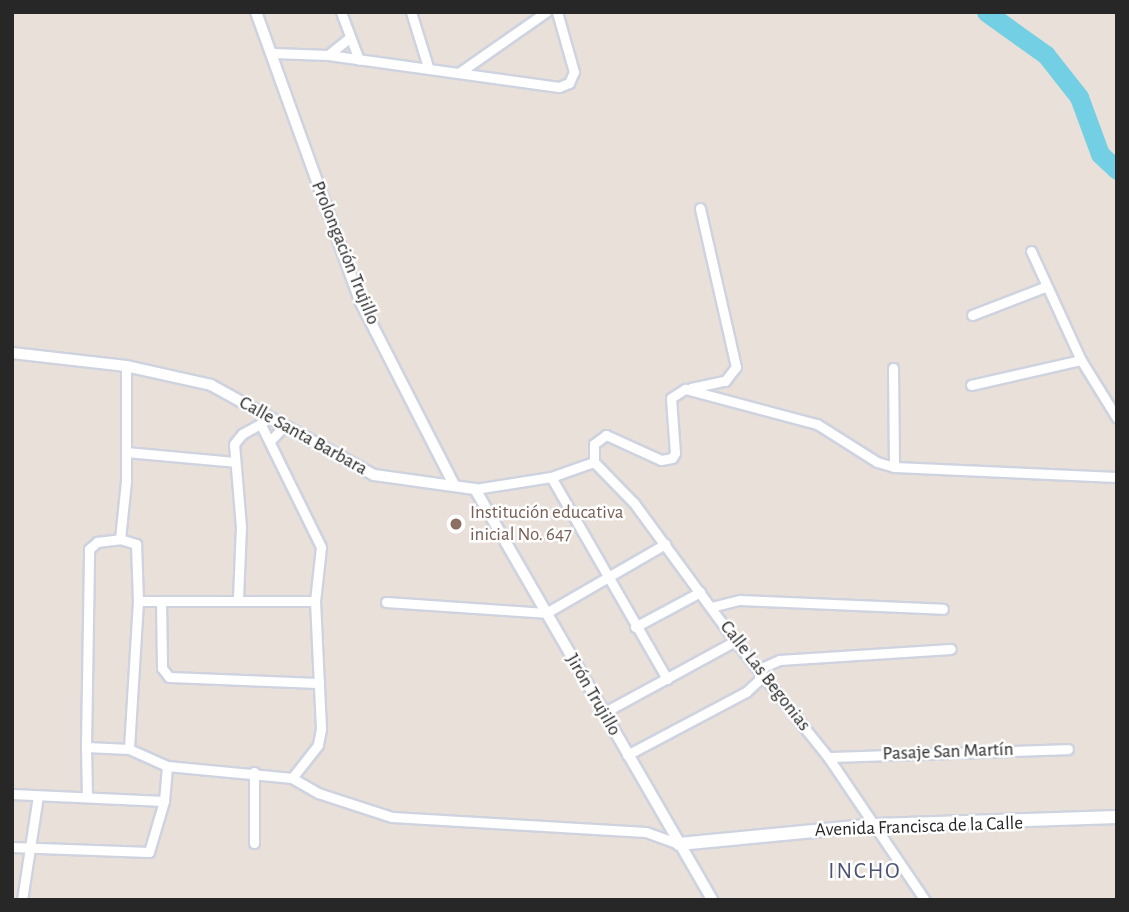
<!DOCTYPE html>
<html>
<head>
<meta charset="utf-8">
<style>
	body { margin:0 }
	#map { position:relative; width:1129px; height:912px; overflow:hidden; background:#e8e0d9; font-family:"Alegreya Sans",sans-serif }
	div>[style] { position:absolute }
	.river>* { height:19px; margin:-9.5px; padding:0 9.5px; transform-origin:9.5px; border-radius:9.5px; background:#72cfe4 }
	.roads { filter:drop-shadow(2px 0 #ced3df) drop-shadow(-2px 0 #ced3df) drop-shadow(0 2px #ced3df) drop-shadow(0 -2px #ced3df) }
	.minor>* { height:9px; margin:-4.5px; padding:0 4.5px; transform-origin:4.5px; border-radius:4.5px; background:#fff }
	.tertiary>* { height:10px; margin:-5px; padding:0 5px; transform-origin:5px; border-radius:5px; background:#fff }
	.secondary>* { height:12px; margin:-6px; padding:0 6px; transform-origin:6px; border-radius:6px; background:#fff }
	.dots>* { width:19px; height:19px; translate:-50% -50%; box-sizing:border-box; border:4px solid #fff; border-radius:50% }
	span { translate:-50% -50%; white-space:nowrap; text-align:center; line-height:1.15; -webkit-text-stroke:5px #fff; paint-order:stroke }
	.street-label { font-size:19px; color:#272727 }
	.education-label { font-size:19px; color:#785e54 }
	.left { translate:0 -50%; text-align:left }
	.quarter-label { font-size:23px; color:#4b5573; letter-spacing:2px }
	.frame { position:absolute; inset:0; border:14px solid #272727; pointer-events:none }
</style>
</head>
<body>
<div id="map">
	<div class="river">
		<i style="left:986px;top:12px;width:74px;rotate:35.6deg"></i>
		<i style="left:1046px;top:55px;width:53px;rotate:51.8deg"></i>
		<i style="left:1079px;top:97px;width:61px;rotate:69.8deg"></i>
		<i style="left:1100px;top:154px;width:23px;rotate:43deg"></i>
	</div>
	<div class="roads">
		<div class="minor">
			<i style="left:341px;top:12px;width:51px;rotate:69.4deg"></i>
			<i style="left:411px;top:12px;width:58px;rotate:72.8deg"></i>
			<i style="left:273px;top:53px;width:55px;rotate:2.1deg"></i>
			<i style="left:328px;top:55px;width:233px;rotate:7.9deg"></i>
			<i style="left:559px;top:87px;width:11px;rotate:-22deg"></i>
			<i style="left:569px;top:83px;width:12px;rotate:-66deg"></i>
			<i style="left:574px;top:72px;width:62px;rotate:-105.8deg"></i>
			<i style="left:328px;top:55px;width:28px;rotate:-39deg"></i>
			<i style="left:460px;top:72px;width:105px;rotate:-34.9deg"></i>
			<i style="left:1031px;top:251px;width:120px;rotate:65.4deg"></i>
			<i style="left:1081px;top:360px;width:68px;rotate:58.2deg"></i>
			<i style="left:972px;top:315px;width:80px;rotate:-21.1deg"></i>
			<i style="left:126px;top:366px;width:115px;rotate:90deg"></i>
			<i style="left:126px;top:481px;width:58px;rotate:95.9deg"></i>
			<i style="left:120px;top:539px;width:17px;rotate:17deg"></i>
			<i style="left:136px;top:544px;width:57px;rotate:88deg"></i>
			<i style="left:138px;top:601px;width:148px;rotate:93.5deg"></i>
			<i style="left:129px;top:749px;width:42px;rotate:24.1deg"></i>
			<i style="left:893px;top:368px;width:99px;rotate:89.4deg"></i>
			<i style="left:971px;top:385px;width:113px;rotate:-12.8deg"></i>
			<i style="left:691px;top:388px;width:35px;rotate:-12deg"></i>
			<i style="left:725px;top:381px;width:18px;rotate:-52deg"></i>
			<i style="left:736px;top:367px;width:163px;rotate:-102.8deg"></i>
			<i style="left:261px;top:425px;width:136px;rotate:63.8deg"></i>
			<i style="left:321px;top:547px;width:54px;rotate:96.3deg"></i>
			<i style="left:315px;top:601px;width:128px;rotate:87.3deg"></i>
			<i style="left:321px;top:729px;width:16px;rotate:101deg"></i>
			<i style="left:318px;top:745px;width:42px;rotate:128.2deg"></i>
			<i style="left:271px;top:440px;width:18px;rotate:-47deg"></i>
			<i style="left:126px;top:452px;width:109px;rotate:5.2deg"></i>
			<i style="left:594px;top:462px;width:18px;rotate:-90deg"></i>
			<i style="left:594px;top:444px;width:15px;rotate:-37deg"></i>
			<i style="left:606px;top:435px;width:60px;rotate:24.4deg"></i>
			<i style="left:661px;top:460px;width:11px;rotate:-10deg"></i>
			<i style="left:672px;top:458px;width:6px;rotate:-59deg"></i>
			<i style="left:675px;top:453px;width:55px;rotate:-94.2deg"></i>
			<i style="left:671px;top:398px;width:17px;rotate:-33deg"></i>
			<i style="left:685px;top:389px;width:137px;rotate:14.9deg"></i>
			<i style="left:817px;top:424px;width:71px;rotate:32.3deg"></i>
			<i style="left:877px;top:462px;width:18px;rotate:16deg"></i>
			<i style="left:894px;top:467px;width:223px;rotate:2.6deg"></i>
			<i style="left:594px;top:462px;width:57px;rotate:45.7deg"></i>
			<i style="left:634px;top:503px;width:171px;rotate:53.8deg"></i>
			<i style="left:735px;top:641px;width:149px;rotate:51.3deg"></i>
			<i style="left:828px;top:757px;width:173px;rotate:55.9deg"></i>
			<i style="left:551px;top:477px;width:233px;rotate:60.1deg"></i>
			<i style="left:475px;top:489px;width:77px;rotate:-9deg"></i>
			<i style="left:551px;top:477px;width:46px;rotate:-19.2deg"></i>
			<i style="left:238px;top:598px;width:71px;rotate:-87.6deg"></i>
			<i style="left:241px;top:527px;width:83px;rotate:-94.8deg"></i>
			<i style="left:234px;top:444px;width:13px;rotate:-51deg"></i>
			<i style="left:242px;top:434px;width:25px;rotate:-29deg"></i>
			<i style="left:138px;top:601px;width:177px"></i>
			<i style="left:161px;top:601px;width:67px;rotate:89.1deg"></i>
			<i style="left:162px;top:668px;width:11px;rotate:52deg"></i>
			<i style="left:169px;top:677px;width:150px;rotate:2.3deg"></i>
			<i style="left:386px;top:602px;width:160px;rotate:3.9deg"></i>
			<i style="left:546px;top:613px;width:138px;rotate:-30.1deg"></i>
			<i style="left:711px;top:607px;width:30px;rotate:-14deg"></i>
			<i style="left:740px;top:600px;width:203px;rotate:2.5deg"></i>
			<i style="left:635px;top:627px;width:74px;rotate:-28.3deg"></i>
			<i style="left:603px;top:713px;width:150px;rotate:-28.6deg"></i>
			<i style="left:86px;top:747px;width:198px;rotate:-89.1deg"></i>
			<i style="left:89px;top:549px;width:11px;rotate:-41deg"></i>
			<i style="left:97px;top:542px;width:23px;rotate:-7deg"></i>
			<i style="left:627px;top:755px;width:135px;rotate:-27.9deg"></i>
			<i style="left:746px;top:692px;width:18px;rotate:-43deg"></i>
			<i style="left:759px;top:680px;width:11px;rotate:-90deg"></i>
			<i style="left:759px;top:669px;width:22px;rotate:-24deg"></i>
			<i style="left:779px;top:660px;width:172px;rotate:-3.7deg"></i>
			<i style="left:828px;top:757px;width:240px;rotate:-1.9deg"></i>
			<i style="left:254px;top:772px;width:71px;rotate:90deg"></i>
			<i style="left:12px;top:794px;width:152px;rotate:2.6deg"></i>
			<i style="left:87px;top:796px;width:49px;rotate:-91.2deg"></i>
			<i style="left:86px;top:747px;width:43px;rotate:2.7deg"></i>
			<i style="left:12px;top:847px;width:137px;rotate:2.1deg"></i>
			<i style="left:149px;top:852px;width:53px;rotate:-73.6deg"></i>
			<i style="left:164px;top:801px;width:35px;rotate:-85deg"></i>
			<i style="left:167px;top:766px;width:126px;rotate:5.5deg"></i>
			<i style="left:292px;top:778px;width:30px;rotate:30deg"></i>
			<i style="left:318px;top:793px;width:78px;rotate:18deg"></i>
			<i style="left:392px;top:817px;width:254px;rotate:3.4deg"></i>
			<i style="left:646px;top:832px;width:35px;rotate:20deg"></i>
			<i style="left:22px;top:900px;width:105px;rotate:-81.3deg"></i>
		</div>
		<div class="tertiary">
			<i style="left:256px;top:12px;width:307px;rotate:70.2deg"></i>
			<i style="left:360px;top:301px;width:207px;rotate:62.9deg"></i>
			<i style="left:12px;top:353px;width:115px;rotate:6.5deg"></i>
			<i style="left:126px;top:366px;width:87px;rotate:12.6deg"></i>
			<i style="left:211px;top:385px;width:186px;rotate:28.9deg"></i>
			<i style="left:374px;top:475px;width:102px;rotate:7.9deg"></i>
			<i style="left:475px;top:489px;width:474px;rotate:60deg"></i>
		</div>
		<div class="secondary">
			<i style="left:679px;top:844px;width:198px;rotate:-5.5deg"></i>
			<i style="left:876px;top:825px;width:241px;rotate:-1.9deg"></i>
		</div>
	</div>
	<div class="dots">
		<i style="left:456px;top:524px;background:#8d6e63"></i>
	</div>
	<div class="street-label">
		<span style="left:345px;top:253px;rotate:68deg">Prolongación Trujillo</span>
		<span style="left:303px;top:436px;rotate:29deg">Calle Santa Barbara</span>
		<span style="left:765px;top:676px;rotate:52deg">Calle Las Begonias</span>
		<span style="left:593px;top:695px;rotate:60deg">Jirón Trujillo</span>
		<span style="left:948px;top:752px;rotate:-2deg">Pasaje San Martín</span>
		<span style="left:919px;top:827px;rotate:-2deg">Avenida Francisca de la Calle</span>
	</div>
	<div class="education-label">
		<span class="left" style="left:470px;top:524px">Institución educativa<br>inicial No. 647</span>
	</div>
	<div class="quarter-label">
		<span style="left:865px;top:872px">INCHO</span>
	</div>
	<div class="frame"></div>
</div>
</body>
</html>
